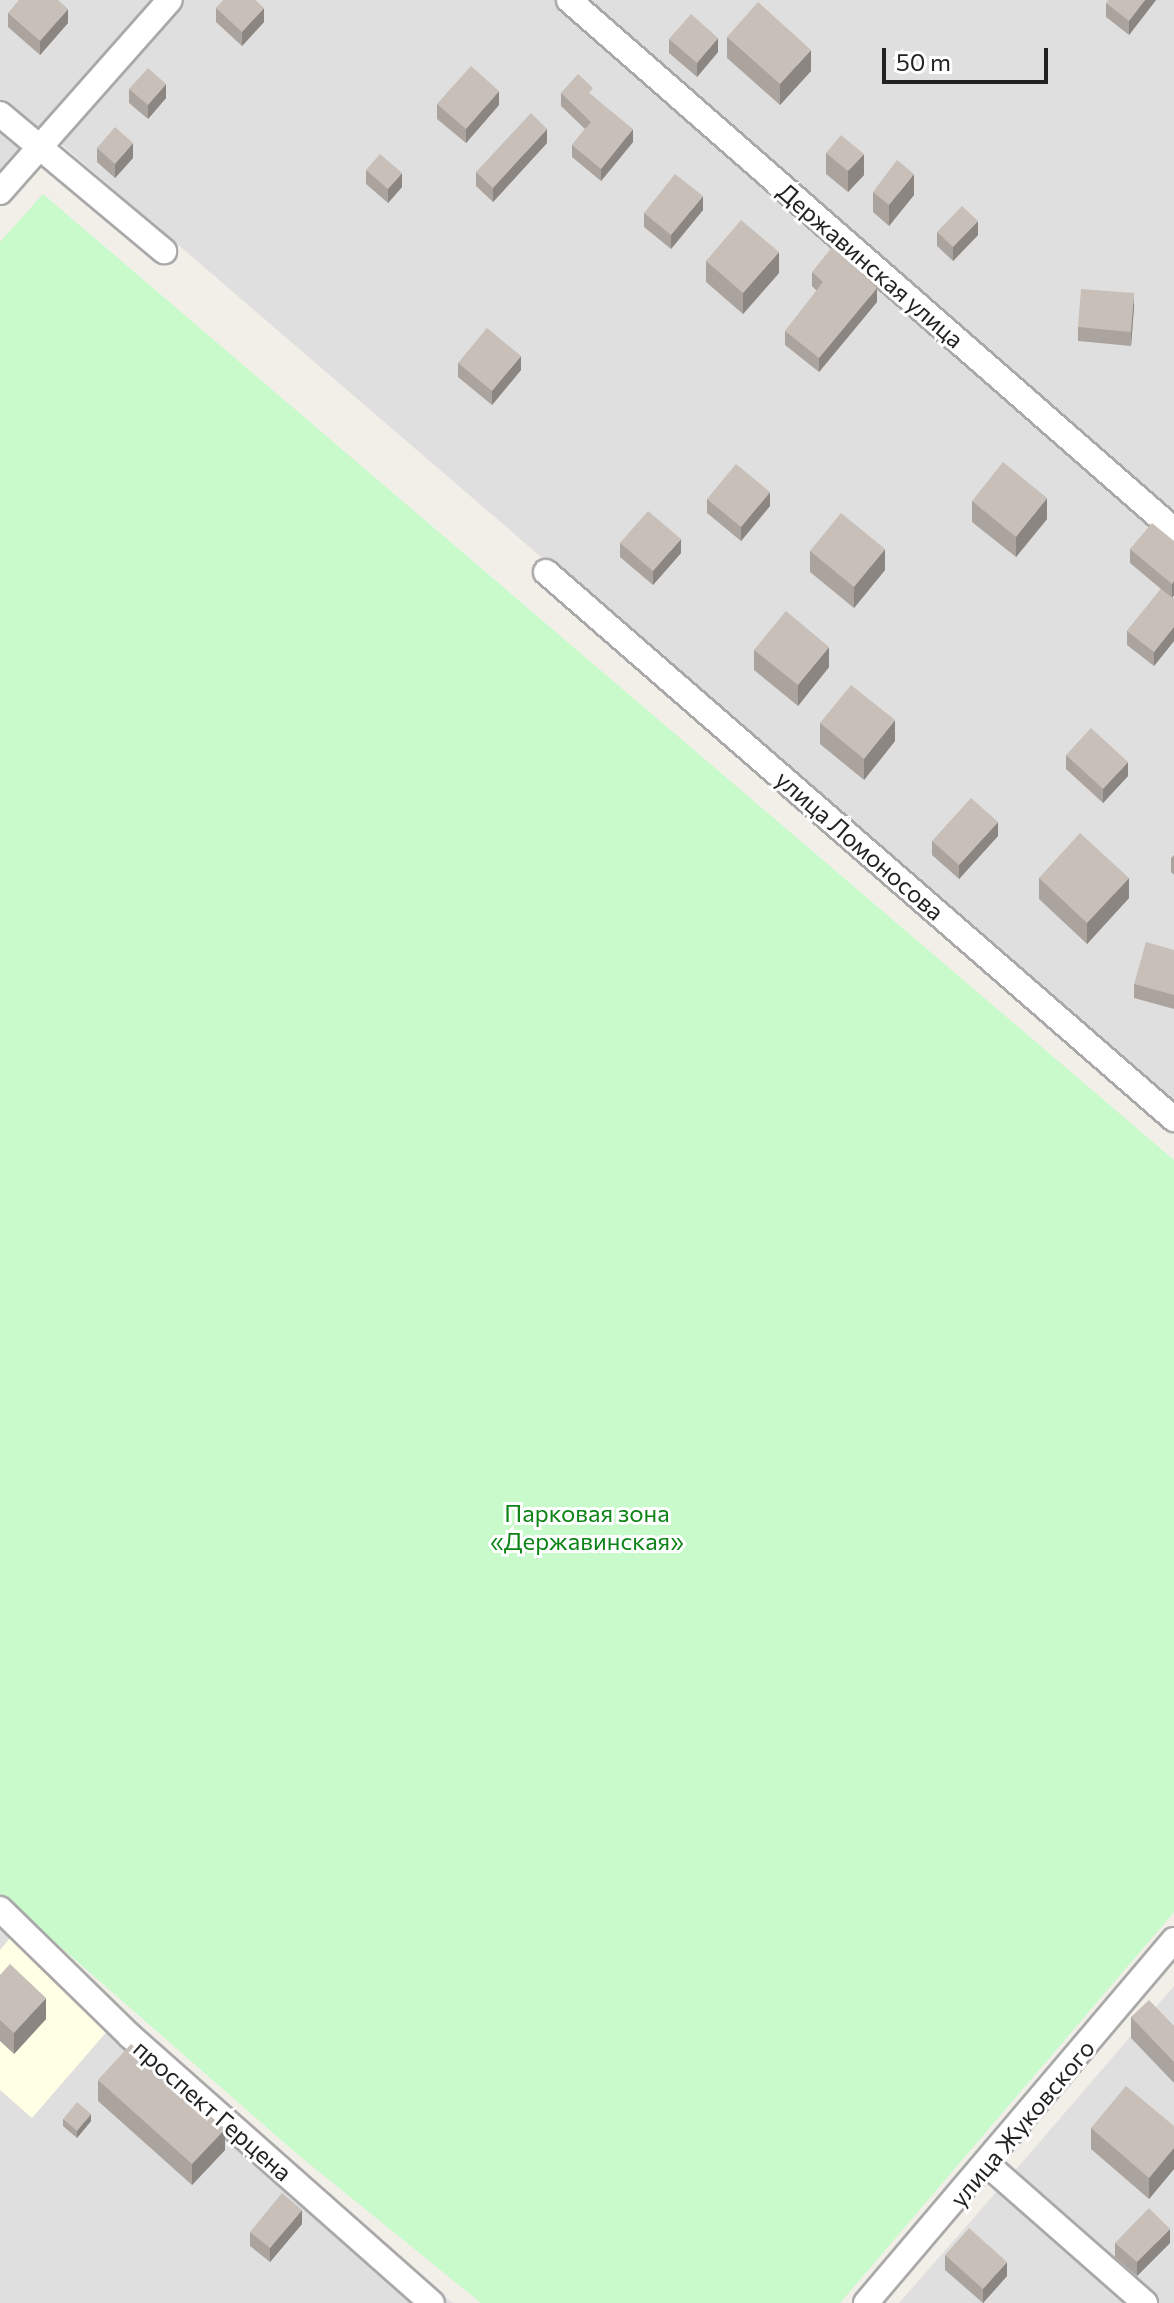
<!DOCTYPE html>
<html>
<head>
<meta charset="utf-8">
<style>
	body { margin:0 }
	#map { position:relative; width:1174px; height:2303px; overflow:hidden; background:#f2efe9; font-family:Commissioner,sans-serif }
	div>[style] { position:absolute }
	.residential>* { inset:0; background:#e0dfdf }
	.education>* { inset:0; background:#ffffe5 }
	.park>* { inset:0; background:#c8facc }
	.roads { filter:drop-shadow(2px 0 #a9a9a9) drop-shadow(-2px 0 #a9a9a9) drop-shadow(0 2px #a9a9a9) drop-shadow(0 -2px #a9a9a9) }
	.minor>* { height:24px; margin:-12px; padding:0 12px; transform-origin:12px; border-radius:12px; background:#fff }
	.wall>* { inset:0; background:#aba49e }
	.shaded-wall>* { inset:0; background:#8b8681 }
	.building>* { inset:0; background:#c7bfb8 }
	span { translate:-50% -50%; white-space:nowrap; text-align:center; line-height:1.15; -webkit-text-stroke:6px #fff; paint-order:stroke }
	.street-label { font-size:24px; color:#222 }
	.park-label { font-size:24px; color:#0c8416 }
	.scale { position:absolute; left:882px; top:48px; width:166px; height:36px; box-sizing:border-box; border:4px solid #222; border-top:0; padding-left:10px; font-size:24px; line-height:28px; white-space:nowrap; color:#222; -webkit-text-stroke:6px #fff; paint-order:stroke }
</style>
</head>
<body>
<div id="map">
	<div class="residential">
		<i style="clip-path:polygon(0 0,1174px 0,1174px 1101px,40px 126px,0 177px)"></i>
		<i style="clip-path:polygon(0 1925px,236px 2133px,453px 2303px,0 2303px)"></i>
		<i style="clip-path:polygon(1174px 1986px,1174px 2303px,899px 2303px,1006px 2181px)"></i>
	</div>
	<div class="education">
		<i style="clip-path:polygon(10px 1938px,109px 2029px,32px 2118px,0 2090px,0 1950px)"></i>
	</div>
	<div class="park">
		<i style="clip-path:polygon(43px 194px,1174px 1160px,1174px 1912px,840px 2303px,481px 2303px,296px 2153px,0 1894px,0 242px)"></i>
	</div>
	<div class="roads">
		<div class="minor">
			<i style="left:569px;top:0;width:804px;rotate:41.22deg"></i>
			<i style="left:0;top:114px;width:214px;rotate:39.9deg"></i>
			<i style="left:0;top:192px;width:256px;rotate:-48.5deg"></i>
			<i style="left:546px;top:572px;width:833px;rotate:41.06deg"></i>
			<i style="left:0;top:1909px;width:182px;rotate:44.3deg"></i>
			<i style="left:130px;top:2036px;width:403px;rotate:41.5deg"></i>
			<i style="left:988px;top:2165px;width:209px;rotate:41.3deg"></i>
			<i style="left:866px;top:2303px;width:476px;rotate:-49.7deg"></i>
		</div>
	</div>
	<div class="wall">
		<i style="clip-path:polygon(1156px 0,1129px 35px,1106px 17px,1106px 3px)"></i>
		<i style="clip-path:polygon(216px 8px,264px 22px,242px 46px,216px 22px)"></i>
		<i style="clip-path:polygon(8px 13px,68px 23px,40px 55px,8px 27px)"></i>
		<i style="clip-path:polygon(727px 37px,811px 71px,780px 105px,727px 58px)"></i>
		<i style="clip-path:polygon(669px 39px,718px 52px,697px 77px,669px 53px)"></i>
		<i style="clip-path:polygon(129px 89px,166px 98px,148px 119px,129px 103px)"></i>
		<i style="clip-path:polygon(561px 93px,593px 96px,633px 142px,601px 181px,572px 157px,572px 145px,585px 129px,561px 106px)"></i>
		<i style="clip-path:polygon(437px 104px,499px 105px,466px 143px,437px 119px)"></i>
		<i style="clip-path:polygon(547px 143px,493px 202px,476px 186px,476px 172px)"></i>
		<i style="clip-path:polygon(97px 148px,133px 158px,115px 178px,97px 162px)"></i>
		<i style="clip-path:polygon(826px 153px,864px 175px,848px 192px,826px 174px)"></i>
		<i style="clip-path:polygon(366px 170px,402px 187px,388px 203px,366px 184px)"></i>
		<i style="clip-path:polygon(873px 192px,914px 195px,889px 226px,873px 212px)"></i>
		<i style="clip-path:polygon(703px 210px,671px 249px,644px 227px,644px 213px)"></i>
		<i style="clip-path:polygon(937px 232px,978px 235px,953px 261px,937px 246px)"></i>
		<i style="clip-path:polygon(706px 261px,779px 273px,743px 314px,706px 282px)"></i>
		<i style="clip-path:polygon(812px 272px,877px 302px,819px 372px,785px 345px,785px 331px,817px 291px,812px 286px)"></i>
		<i style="clip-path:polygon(1134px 307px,1131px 346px,1078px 341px,1078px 327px)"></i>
		<i style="clip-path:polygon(458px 363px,521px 370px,492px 405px,458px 377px)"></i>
		<i style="clip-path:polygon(707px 499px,770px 506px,741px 541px,707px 513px)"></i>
		<i style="clip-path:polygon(972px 501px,1047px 519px,1016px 557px,972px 522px)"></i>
		<i style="clip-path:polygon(1174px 541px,1174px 595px,1172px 598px,1174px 599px,1174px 641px,1154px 666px,1127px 645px,1127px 631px,1161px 589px,1130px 563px,1130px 549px)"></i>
		<i style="clip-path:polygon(620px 543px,681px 553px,653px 585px,620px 557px)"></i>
		<i style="clip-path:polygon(810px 551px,885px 570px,854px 608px,810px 572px)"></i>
		<i style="clip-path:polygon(754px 650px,829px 667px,798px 706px,754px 670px)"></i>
		<i style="clip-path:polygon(820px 723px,895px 741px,864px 780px,820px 744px)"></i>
		<i style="clip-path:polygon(1066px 755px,1128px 776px,1103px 803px,1066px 769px)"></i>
		<i style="clip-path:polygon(998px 836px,959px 879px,932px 855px,932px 841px)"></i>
		<i style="clip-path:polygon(1174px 855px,1174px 875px,1171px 872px,1171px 858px)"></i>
		<i style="clip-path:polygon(1039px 878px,1129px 898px,1087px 944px,1039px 899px)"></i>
		<i style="clip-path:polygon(1174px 950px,1174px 1009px,1134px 998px,1134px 984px)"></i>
		<i style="clip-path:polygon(0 1975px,46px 2019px,14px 2054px,0 2041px)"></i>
		<i style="clip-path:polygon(1131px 2017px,1174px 2026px,1174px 2083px,1131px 2038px)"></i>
		<i style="clip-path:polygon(98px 2080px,225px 2150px,192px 2185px,98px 2101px)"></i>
		<i style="clip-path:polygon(63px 2119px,91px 2121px,77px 2138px,63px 2126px)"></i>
		<i style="clip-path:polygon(1174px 2126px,1174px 2169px,1149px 2199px,1091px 2149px,1091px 2128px)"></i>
		<i style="clip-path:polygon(302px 2224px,270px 2262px,250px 2246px,250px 2232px)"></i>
		<i style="clip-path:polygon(1115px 2243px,1170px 2243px,1137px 2276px,1115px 2257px)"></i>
		<i style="clip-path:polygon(945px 2255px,1007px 2276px,983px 2303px,945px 2270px)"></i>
	</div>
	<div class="shaded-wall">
		<i style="clip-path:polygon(1145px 0,1156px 0,1129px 35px,1129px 21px)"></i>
		<i style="clip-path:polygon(264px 8px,264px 22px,242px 46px,242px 32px)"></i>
		<i style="clip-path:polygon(68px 9px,68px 23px,40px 55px,40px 41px)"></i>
		<i style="clip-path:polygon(718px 38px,718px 52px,697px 77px,697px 63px)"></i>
		<i style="clip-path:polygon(811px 50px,811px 71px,780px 105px,780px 84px)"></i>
		<i style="clip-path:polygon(166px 84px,166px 98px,148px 119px,148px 105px)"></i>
		<i style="clip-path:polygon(499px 91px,499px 105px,466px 143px,466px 129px)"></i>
		<i style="clip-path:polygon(547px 129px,547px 143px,493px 202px,493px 188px)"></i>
		<i style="clip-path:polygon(633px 129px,633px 142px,601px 181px,601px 169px)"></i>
		<i style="clip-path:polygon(133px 143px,133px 158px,115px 178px,115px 164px)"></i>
		<i style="clip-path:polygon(864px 154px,864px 175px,848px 192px,848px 171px)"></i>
		<i style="clip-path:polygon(402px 173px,402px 187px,388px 203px,388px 189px)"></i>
		<i style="clip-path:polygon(914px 174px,914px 195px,889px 226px,889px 205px)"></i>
		<i style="clip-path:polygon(703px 196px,703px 210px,671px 249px,671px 235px)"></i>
		<i style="clip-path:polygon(978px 221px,978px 235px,953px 261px,953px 247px)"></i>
		<i style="clip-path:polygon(779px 252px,779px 273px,743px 314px,743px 293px)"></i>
		<i style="clip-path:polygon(877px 288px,877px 302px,819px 372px,819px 358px)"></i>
		<i style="clip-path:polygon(1134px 293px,1134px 307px,1131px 346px,1131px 332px)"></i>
		<i style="clip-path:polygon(521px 356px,521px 370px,492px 405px,492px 391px)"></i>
		<i style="clip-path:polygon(770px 492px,770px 506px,741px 541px,741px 527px)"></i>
		<i style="clip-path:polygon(1047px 498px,1047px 519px,1016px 557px,1016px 537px)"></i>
		<i style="clip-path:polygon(681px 539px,681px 553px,653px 585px,653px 571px)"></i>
		<i style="clip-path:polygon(885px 549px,885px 570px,854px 608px,854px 587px)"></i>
		<i style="clip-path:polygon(1174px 581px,1174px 595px,1172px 598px,1172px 584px)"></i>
		<i style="clip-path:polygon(1174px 627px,1174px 641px,1154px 666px,1154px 652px)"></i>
		<i style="clip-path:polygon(829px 647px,829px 667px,798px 706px,798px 685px)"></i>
		<i style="clip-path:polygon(895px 720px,895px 741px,864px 780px,864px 759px)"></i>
		<i style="clip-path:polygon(1128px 762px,1128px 776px,1103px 803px,1103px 789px)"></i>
		<i style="clip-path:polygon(998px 822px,998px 836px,959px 879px,959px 865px)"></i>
		<i style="clip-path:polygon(1129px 878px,1129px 898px,1087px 944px,1087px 923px)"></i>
		<i style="clip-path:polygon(46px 1998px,46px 2019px,14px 2054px,14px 2033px)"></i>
		<i style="clip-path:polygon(91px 2114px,91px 2121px,77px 2138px,77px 2131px)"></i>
		<i style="clip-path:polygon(225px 2129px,225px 2150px,192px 2185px,192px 2164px)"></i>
		<i style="clip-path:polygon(1174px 2148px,1174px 2169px,1149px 2199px,1149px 2178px)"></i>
		<i style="clip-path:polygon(302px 2210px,302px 2224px,270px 2262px,270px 2248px)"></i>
		<i style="clip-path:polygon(1170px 2229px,1170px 2243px,1137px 2276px,1137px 2262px)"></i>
		<i style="clip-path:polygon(1007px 2262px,1007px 2276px,983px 2303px,983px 2289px)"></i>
	</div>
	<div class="building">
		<i style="clip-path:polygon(19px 0,58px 0,68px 9px,40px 41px,8px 13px)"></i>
		<i style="clip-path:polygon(223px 0,255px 0,264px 8px,242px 32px,216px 8px)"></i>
		<i style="clip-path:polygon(1108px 0,1145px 0,1129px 21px,1106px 3px)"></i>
		<i style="clip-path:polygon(758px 2px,811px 50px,780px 84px,727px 37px)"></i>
		<i style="clip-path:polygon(691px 14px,718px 38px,697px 63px,669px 39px)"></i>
		<i style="clip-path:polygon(471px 66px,499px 91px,466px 129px,437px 104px)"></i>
		<i style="clip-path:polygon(148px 68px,166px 84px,148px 105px,129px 89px)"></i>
		<i style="clip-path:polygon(578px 74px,593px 88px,589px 93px,633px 129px,601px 169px,572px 145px,591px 122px,561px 93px)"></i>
		<i style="clip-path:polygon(531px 113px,547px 129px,493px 188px,476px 172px)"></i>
		<i style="clip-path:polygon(115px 127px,133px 143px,115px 164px,97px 148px)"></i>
		<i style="clip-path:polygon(841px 135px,864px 154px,848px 171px,826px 153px)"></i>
		<i style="clip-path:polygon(380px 154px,402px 173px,388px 189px,366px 170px)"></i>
		<i style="clip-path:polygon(897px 160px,914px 174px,889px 205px,873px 192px)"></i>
		<i style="clip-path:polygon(675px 174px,703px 196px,671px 235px,644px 213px)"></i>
		<i style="clip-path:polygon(962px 206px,978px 221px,953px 247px,937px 232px)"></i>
		<i style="clip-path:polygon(741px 220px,779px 252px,743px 293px,706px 261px)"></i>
		<i style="clip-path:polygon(833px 246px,877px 288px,819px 358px,785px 331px,823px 282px,812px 272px)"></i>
		<i style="clip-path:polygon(1081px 289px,1134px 293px,1131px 332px,1078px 327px)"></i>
		<i style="clip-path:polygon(487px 328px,521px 356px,492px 391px,458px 363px)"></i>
		<i style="clip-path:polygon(1003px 462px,1047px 498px,1016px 537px,972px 501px)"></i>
		<i style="clip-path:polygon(736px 464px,770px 492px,741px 527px,707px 499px)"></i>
		<i style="clip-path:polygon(648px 511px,681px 539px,653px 571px,620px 543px)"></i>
		<i style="clip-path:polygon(841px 513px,885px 549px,854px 587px,810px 551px)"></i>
		<i style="clip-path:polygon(1152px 523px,1174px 541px,1174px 581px,1172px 584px,1130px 549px)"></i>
		<i style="clip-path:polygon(1161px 589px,1174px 599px,1174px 627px,1154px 652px,1127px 631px)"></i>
		<i style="clip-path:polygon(786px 611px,829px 647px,798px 685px,754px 650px)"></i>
		<i style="clip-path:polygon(851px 685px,895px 720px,864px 759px,820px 723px)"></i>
		<i style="clip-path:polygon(1091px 728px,1128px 762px,1103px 789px,1066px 755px)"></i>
		<i style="clip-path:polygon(971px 798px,998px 822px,959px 865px,932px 841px)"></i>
		<i style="clip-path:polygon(1080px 833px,1129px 878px,1087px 923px,1039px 878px)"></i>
		<i style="clip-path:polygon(1146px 942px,1174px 950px,1174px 995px,1134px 984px)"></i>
		<i style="clip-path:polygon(10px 1964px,46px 1998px,14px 2033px,0 2020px,0 1975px)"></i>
		<i style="clip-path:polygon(1149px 2000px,1174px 2026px,1174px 2062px,1131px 2017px)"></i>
		<i style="clip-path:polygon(131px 2044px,225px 2129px,192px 2164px,98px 2080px)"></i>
		<i style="clip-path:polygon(1126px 2086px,1174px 2126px,1174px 2148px,1149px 2178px,1091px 2128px)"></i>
		<i style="clip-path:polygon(77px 2102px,91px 2114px,77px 2131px,63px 2119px)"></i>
		<i style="clip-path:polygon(282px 2193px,302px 2210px,270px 2248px,250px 2232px)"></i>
		<i style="clip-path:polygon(1149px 2208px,1170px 2229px,1137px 2262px,1115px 2243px)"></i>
		<i style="clip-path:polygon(969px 2228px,1007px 2262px,983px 2289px,945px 2255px)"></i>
	</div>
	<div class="street-label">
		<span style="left:871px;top:265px;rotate:41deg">Державинская улица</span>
		<span style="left:860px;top:845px;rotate:41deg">улица Ломоносова</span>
		<span style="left:213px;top:2110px;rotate:41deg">проспект Герцена</span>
		<span style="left:1022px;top:2123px;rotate:-50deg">улица Жуковского</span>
	</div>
	<div class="park-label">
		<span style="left:587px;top:1527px">Парковая зона<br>«Державинская»</span>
	</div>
	<div class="scale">50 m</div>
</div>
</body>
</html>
